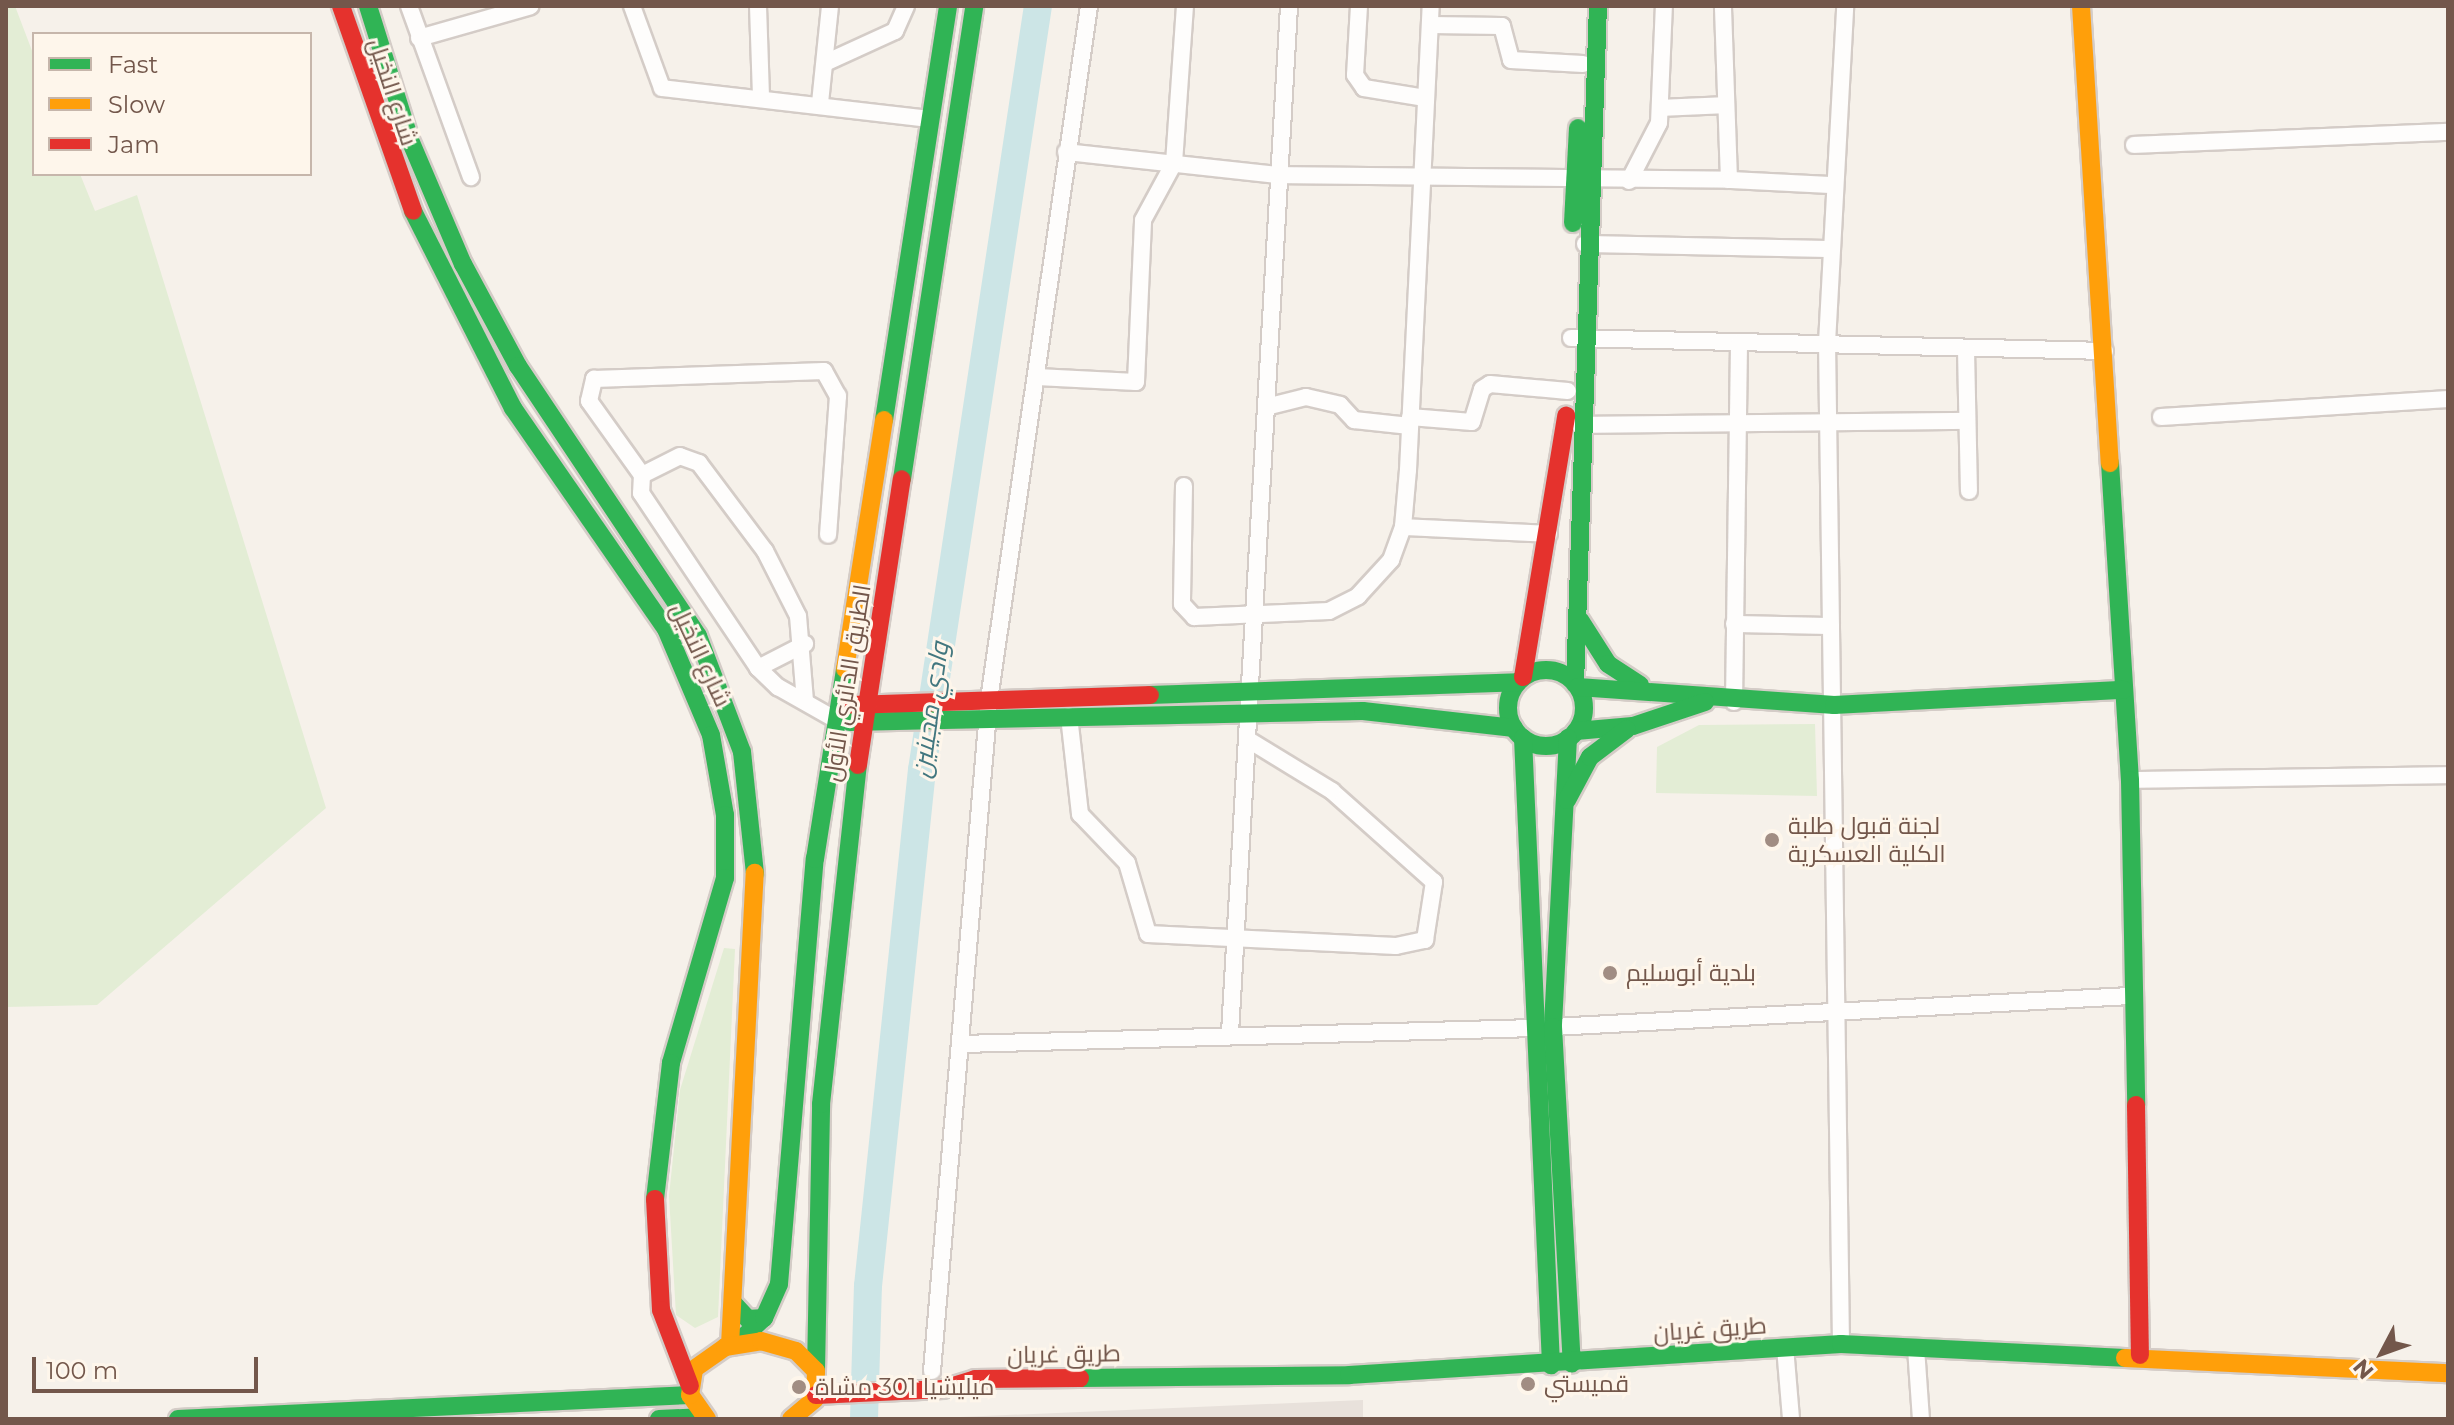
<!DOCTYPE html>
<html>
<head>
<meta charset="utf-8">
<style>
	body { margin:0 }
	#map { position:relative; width:2454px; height:1425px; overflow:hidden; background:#f6f1ea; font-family:Montserrat,Cairo,sans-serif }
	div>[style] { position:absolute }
	.industrial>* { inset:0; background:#e8e1db }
	.green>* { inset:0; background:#e3edd5 }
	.river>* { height:28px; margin:-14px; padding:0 14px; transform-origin:14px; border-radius:14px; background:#cce5e6 }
	.roads { filter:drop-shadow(2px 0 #d4ccc7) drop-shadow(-2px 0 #d4ccc7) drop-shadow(0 2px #d4ccc7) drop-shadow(0 -2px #d4ccc7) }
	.street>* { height:16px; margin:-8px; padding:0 8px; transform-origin:8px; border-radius:8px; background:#fefdfc }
	.fast>* { height:18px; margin:-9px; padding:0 9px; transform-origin:9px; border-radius:9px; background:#30b455 }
	.fast>.ring { margin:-9px; padding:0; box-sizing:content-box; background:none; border:18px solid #30b455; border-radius:50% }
	.slow>* { height:18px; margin:-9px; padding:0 9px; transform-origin:9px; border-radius:9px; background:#ff9f0a }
	.jam>* { height:18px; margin:-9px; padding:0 9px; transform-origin:9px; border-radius:9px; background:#e5322d }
	.dots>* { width:22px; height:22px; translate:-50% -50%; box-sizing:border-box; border:4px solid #fef6eb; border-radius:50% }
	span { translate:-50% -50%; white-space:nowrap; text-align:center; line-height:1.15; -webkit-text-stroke:6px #fef6eb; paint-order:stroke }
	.street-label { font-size:24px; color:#73574b }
	.poi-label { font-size:24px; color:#73574b }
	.left { translate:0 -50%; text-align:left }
	.water-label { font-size:26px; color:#42777f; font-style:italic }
	.frame { position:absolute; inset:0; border:8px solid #73574b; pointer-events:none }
	.legend { position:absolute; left:32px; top:32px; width:280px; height:144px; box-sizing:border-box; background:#fef6eb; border:2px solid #c6b6ab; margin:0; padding:10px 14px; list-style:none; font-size:24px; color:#73574b }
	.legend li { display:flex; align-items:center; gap:16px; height:40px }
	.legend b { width:40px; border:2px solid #c6b6ab }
	.north { position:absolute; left:2342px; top:1313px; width:80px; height:80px; -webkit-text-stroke:6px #fef6eb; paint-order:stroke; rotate:229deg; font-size:22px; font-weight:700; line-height:32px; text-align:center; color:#73574b }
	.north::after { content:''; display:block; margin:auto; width:28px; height:36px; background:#73574b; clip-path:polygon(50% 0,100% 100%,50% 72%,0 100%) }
	.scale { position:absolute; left:32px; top:1357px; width:226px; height:36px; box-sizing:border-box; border:4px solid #73574b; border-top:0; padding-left:10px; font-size:24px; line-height:28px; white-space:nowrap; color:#73574b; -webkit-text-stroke:6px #fef6eb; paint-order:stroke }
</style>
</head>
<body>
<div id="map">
	<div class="industrial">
		<i style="clip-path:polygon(1363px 1400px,1363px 1419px,914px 1419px)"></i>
	</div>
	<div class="green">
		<i style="clip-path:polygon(6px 6px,15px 6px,34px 56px,34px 174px,80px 174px,95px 211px,137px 195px,326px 808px,97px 1005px,6px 1007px)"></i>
		<i style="clip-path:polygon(1815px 724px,1817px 796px,1656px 793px,1657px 747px,1699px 725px)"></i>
		<i style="clip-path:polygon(724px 948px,735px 949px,718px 1317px,695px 1328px,676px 1315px,669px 1196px,680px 1090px)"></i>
	</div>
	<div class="river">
		<i style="left:864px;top:1419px;width:133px;rotate:-88.3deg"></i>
		<i style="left:868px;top:1286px;width:519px;rotate:-84.03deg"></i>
		<i style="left:922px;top:770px;width:773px;rotate:-81.37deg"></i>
	</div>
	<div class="roads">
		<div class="street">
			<i style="left:409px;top:6px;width:182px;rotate:70.1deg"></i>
			<i style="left:632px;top:6px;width:87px;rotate:69.9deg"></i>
			<i style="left:662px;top:88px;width:270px;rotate:6.6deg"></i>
			<i style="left:758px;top:6px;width:91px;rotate:88.1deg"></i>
			<i style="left:1359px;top:6px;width:69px;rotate:93.3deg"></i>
			<i style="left:1355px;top:75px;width:16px;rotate:55deg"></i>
			<i style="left:1364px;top:88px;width:62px;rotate:9.3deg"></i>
			<i style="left:1431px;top:25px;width:71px;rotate:0.8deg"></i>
			<i style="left:1502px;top:26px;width:35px;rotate:75deg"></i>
			<i style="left:1511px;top:60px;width:72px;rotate:3.2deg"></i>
			<i style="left:419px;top:38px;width:116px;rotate:-15.9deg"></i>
			<i style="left:825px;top:63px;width:77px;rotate:-24.6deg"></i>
			<i style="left:895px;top:31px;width:27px;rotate:-66deg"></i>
			<i style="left:820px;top:103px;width:98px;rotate:-84.1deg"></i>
			<i style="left:1661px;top:108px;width:65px;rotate:-2.6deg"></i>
			<i style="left:2134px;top:145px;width:314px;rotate:-2.4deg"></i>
			<i style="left:1066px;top:152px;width:214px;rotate:6.2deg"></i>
			<i style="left:1279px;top:175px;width:450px;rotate:0.6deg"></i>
			<i style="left:1729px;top:180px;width:174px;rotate:-92deg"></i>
			<i style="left:1729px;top:180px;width:103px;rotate:2.8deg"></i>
			<i style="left:1629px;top:181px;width:65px;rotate:-62.7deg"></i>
			<i style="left:1659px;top:123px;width:117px;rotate:-87.6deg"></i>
			<i style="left:1585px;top:244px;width:246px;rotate:1.2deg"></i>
			<i style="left:1571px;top:338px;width:534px;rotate:1.39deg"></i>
			<i style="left:1966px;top:350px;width:141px;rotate:88.8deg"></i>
			<i style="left:1037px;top:377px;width:99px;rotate:2.9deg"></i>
			<i style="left:1136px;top:382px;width:162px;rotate:-87.5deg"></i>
			<i style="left:1143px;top:220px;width:65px;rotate:-61.5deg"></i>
			<i style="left:1174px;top:163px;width:157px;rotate:-86deg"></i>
			<i style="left:1270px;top:406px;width:37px;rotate:-14deg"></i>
			<i style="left:1306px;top:397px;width:35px;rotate:13deg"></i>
			<i style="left:1340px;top:405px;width:21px;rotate:47deg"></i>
			<i style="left:1354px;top:420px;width:56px;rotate:6.1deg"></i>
			<i style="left:1410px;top:417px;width:62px;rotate:4.6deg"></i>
			<i style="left:1472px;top:422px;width:34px;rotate:-73deg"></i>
			<i style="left:1482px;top:389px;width:9px;rotate:-32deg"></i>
			<i style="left:1490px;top:384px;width:78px;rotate:5.1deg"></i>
			<i style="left:2161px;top:417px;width:288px;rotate:-3.6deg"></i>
			<i style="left:1580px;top:425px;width:387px;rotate:-0.6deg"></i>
			<i style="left:642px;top:475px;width:91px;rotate:-125.6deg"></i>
			<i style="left:589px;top:401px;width:23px;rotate:-77deg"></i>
			<i style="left:594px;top:379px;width:230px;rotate:-2deg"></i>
			<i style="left:824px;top:371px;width:29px;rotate:61deg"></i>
			<i style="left:838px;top:396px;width:139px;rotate:94.1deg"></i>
			<i style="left:1184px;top:486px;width:118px;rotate:91deg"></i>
			<i style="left:1182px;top:604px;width:18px;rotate:47deg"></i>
			<i style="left:1194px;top:617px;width:135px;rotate:-2.5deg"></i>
			<i style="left:1329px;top:611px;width:33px;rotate:-27deg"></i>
			<i style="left:1358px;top:596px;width:49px;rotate:-47.5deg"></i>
			<i style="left:1391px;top:560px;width:35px;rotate:-70deg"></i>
			<i style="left:1403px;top:527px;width:57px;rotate:-85deg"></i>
			<i style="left:1408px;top:470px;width:465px;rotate:-87.2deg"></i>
			<i style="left:1403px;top:527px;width:146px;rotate:2.7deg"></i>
			<i style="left:1734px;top:624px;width:97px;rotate:1.2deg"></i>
			<i style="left:758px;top:668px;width:53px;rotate:-27.1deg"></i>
			<i style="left:805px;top:701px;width:85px;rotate:-94.7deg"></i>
			<i style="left:798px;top:616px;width:73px;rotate:-116.9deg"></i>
			<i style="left:765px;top:551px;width:110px;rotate:-126.9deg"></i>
			<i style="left:699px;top:463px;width:20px;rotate:-160deg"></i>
			<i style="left:680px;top:456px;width:42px;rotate:153.4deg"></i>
			<i style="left:642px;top:475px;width:18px;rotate:93deg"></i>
			<i style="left:641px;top:493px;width:211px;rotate:56.2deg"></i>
			<i style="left:758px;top:668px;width:28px;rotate:44deg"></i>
			<i style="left:778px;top:687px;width:69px;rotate:29.5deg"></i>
			<i style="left:1734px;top:702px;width:359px;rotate:-89.2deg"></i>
			<i style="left:1069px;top:716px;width:99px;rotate:83.6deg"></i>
			<i style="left:1080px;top:814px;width:68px;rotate:46.2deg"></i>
			<i style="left:1127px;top:863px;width:74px;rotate:73.5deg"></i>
			<i style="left:1148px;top:934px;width:248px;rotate:2.8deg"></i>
			<i style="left:1396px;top:946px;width:30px;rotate:-12deg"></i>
			<i style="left:1425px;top:940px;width:59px;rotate:-81.2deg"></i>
			<i style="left:1434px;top:882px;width:137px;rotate:-138.3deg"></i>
			<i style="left:1332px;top:791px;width:94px;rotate:-148.5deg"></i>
			<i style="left:2130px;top:780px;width:318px;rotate:-0.9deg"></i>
			<i style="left:1230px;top:1033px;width:1029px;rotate:-86.71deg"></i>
			<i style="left:962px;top:1044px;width:573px;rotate:-1.6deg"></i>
			<i style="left:1535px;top:1028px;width:596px;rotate:-3.08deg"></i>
			<i style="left:1841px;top:1344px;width:1001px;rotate:-90.8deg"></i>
			<i style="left:1827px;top:343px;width:337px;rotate:-86.9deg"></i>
			<i style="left:1785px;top:1347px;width:72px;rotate:85.2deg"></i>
			<i style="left:1916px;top:1348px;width:71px;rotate:86deg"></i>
			<i style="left:932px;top:1371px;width:673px;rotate:-85.14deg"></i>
			<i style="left:989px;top:700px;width:701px;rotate:-81.8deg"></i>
		</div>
		<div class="fast">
			<i style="left:368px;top:6px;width:140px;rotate:72.6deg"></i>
			<i style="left:410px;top:140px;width:135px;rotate:66.9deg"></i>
			<i style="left:463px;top:264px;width:116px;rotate:61.7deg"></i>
			<i style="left:518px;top:366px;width:324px;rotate:56.3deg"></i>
			<i style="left:698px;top:636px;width:124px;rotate:69.2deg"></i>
			<i style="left:742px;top:752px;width:122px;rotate:83.9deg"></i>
			<i style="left:413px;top:211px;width:221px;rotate:63.1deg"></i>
			<i style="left:513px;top:408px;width:269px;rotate:55.3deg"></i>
			<i style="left:666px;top:629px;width:115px;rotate:67deg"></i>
			<i style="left:711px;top:735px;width:81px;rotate:80.1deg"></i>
			<i style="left:725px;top:815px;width:63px;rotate:90deg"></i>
			<i style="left:725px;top:878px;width:193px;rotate:106.3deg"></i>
			<i style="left:671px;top:1063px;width:137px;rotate:96.7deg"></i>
			<i style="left:1573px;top:223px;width:95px;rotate:-87deg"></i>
			<i style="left:884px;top:420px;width:419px;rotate:-81.2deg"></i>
			<i style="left:2110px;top:463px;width:318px;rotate:86.4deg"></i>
			<i style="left:2130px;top:780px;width:325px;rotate:88.9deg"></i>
			<i style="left:902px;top:479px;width:478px;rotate:-81.3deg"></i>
			<i style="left:1580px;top:620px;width:52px;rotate:57.5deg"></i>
			<i style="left:1608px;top:664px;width:38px;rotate:33deg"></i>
			<i class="ring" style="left:1508px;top:670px;width:58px;height:58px"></i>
			<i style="left:1575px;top:684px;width:678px;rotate:-88.06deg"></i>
			<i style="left:1578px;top:687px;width:257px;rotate:4deg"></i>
			<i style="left:1834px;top:705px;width:290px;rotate:-3deg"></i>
			<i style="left:1150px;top:695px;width:368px;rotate:-2deg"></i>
			<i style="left:850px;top:722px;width:513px;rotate:-1.23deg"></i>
			<i style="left:1363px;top:711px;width:152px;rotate:6.4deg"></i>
			<i style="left:1576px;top:731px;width:57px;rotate:-5deg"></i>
			<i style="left:1633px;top:726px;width:76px;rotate:-18.4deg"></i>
			<i style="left:1523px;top:738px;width:628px;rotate:87.44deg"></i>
			<i style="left:1568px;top:738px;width:289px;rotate:93deg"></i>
			<i style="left:1553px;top:1027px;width:337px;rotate:86.8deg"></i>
			<i style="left:1567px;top:800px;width:49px;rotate:-61.9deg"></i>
			<i style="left:1590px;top:757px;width:46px;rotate:-37.1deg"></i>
			<i style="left:733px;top:1303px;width:22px;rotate:47deg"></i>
			<i style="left:748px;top:1319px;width:16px;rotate:-4deg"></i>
			<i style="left:737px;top:1343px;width:37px;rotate:-43deg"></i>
			<i style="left:764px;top:1318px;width:37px;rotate:-66deg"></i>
			<i style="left:779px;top:1284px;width:427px;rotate:-85.2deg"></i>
			<i style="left:815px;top:859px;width:192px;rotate:-81deg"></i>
			<i style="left:816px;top:1371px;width:267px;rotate:-88.9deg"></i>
			<i style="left:821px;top:1104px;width:341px;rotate:-83.8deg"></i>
			<i style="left:1080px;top:1378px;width:269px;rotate:-0.6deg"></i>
			<i style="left:1349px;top:1375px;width:493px;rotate:-3.6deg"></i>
			<i style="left:1841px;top:1344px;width:284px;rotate:2.8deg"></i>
			<i style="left:178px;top:1419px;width:513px;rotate:-2.68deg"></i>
			<i style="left:659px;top:1419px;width:45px;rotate:-2.5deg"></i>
		</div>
		<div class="slow">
			<i style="left:2081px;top:6px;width:458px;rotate:86.4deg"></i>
			<i style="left:845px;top:669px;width:252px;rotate:-81.1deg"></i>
			<i style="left:730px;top:1345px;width:473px;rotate:-87deg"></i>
			<i style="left:2125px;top:1358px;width:323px;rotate:2.7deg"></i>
			<i style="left:707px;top:1419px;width:29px;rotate:-125deg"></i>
			<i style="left:690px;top:1395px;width:26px;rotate:-81deg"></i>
			<i style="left:694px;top:1369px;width:38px;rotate:-35deg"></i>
			<i style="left:725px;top:1347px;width:36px;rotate:-9deg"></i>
			<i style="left:761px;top:1341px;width:36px;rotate:16deg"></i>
			<i style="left:796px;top:1351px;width:28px;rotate:45deg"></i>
			<i style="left:816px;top:1371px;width:28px;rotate:92deg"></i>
			<i style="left:815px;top:1399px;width:31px;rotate:140deg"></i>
		</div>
		<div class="jam">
			<i style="left:341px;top:6px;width:217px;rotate:70.6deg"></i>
			<i style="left:1523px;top:677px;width:265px;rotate:-80.6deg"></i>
			<i style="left:853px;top:705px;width:297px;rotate:-1.9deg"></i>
			<i style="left:858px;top:765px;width:289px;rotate:-81.3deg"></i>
			<i style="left:2136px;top:1105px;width:250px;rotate:89.1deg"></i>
			<i style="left:655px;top:1199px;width:111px;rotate:86.9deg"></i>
			<i style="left:661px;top:1310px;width:81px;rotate:69.1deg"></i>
			<i style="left:816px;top:1395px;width:127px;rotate:-2.7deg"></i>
			<i style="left:943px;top:1389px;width:34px;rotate:-17deg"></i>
			<i style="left:975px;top:1379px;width:105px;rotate:-0.5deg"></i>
		</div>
	</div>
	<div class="dots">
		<i style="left:1772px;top:840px;background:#a18d83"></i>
		<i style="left:1610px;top:973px;background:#a18d83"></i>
		<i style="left:1528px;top:1384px;background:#a18d83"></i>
		<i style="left:799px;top:1387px;background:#a18d83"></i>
	</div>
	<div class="street-label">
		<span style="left:393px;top:92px;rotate:72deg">شارع النخيل</span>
		<span style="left:701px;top:655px;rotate:65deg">شارع النخيل</span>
		<span style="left:847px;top:683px;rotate:-81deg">الطريق الدائري الأول</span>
		<span style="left:1710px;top:1329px;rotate:-4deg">طريق غريان</span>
		<span style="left:1064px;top:1354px;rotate:-1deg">طريق غريان</span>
	</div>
	<div class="poi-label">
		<span class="left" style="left:1788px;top:840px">لجنة قبول طلبة<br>الكلية العسكرية</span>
		<span class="left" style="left:1626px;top:973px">بلدية أبوسليم</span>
		<span class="left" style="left:1544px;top:1384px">قميستي</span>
		<span class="left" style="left:815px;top:1387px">ميليشيا 301 مشاة</span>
	</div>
	<div class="water-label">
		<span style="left:931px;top:710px;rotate:-82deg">وادي مجينين</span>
	</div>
	<div class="frame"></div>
	<ul class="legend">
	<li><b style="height:10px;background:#30b455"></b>Fast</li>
	<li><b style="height:10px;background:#ff9f0a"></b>Slow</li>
	<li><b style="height:10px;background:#e5322d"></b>Jam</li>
	</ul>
	<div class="north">N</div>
	<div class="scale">100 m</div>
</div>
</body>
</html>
